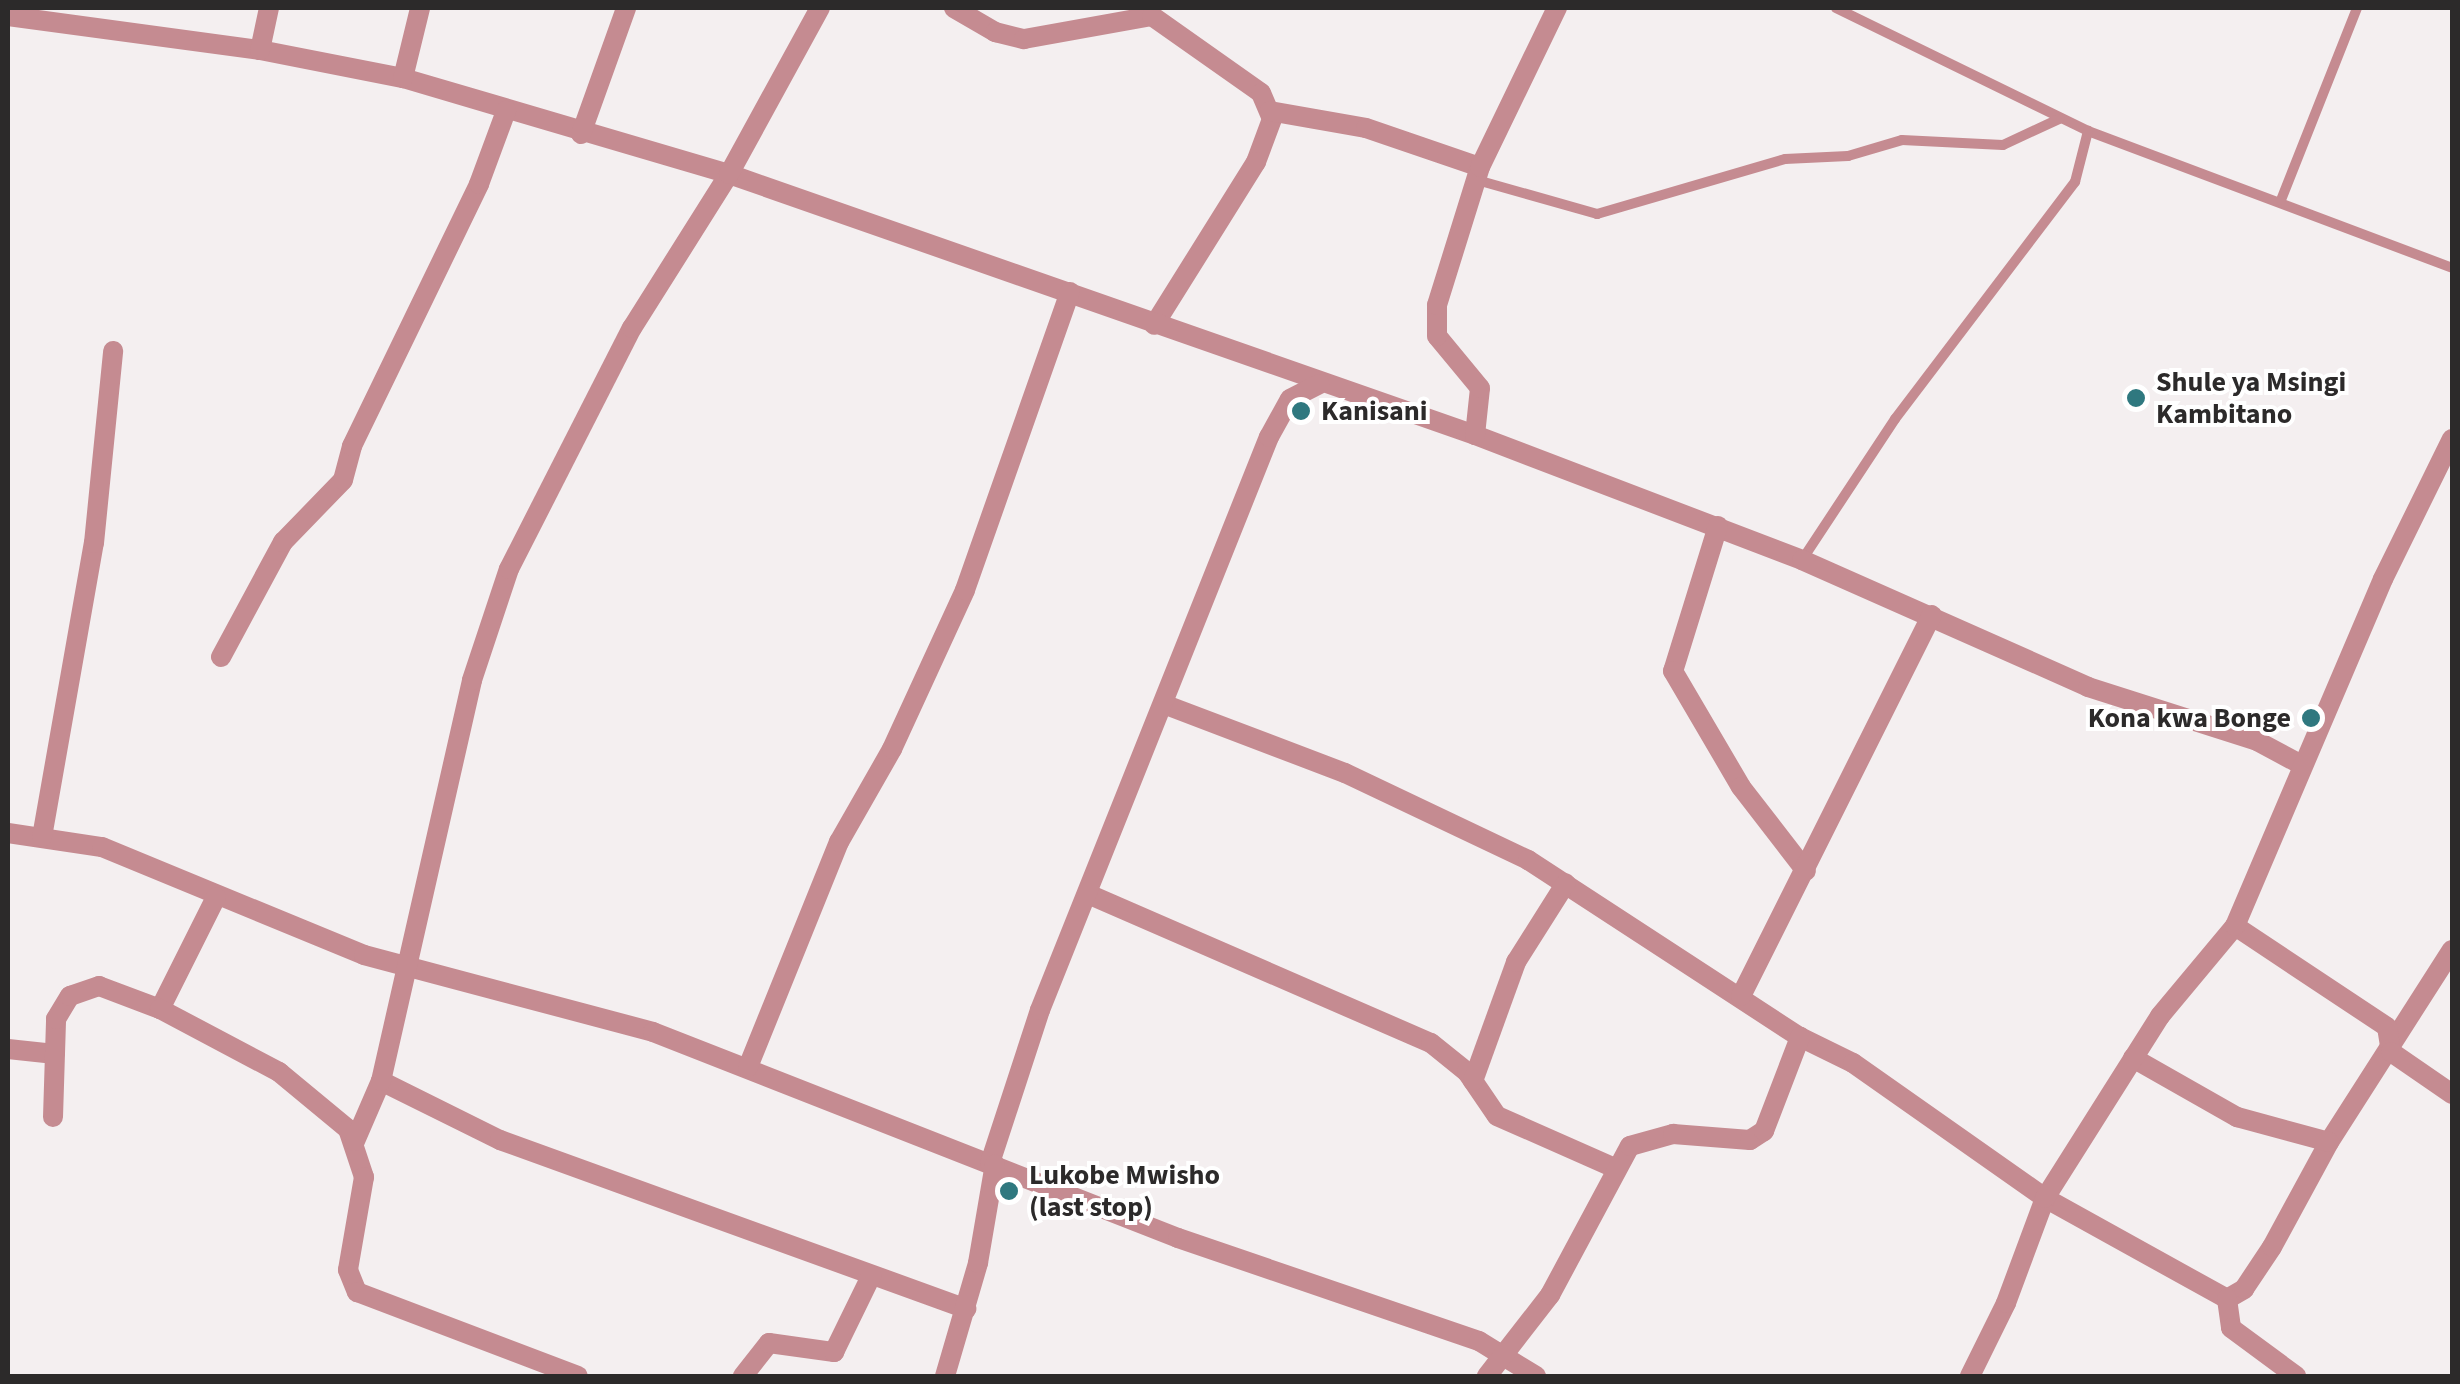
<!DOCTYPE html>
<html>
<head>
<meta charset="utf-8">
<style>
	body { margin:0 }
	#map { position:relative; width:2460px; height:1384px; overflow:hidden; background:#f4eff0; font-family:"Source Sans 3",sans-serif }
	div>[style] { position:absolute }
	.service>* { height:10px; margin:-5px; padding:0 5px; transform-origin:5px; border-radius:5px; background:#c58b91 }
	.minor>* { height:20px; margin:-10px; padding:0 10px; transform-origin:10px; border-radius:10px; background:#c58b91 }
	.dots>* { width:28px; height:28px; translate:-50% -50%; box-sizing:border-box; border:5px solid #fff; border-radius:50% }
	span { translate:-50% -50%; white-space:nowrap; text-align:center; line-height:1.15; -webkit-text-stroke:8px #fff; paint-order:stroke }
	.poi-label { font-size:28px; color:#2c2a2a; font-weight:700 }
	.left { translate:0 -50%; text-align:left }
	.right { translate:-100% -50%; text-align:right }
	.frame { position:absolute; inset:0; border:10px solid #2c2a2a; pointer-events:none }
</style>
</head>
<body>
<div id="map">
	<div class="service">
		<i style="left:1836px;top:8px;width:280px;rotate:26deg"></i>
		<i style="left:2088px;top:131px;width:389px;rotate:20.6deg"></i>
		<i style="left:1477px;top:180px;width:125px;rotate:15.8deg"></i>
		<i style="left:1597px;top:214px;width:196px;rotate:-16.3deg"></i>
		<i style="left:1785px;top:159px;width:63px;rotate:-2.7deg"></i>
		<i style="left:1848px;top:156px;width:56px;rotate:-16.5deg"></i>
		<i style="left:1902px;top:140px;width:101px;rotate:2.8deg"></i>
		<i style="left:2003px;top:145px;width:62px;rotate:-24.9deg"></i>
		<i style="left:2281px;top:200px;width:206px;rotate:-68.4deg"></i>
		<i style="left:1802px;top:560px;width:169px;rotate:-56.6deg"></i>
		<i style="left:1895px;top:419px;width:298px;rotate:-52.8deg"></i>
		<i style="left:2075px;top:182px;width:53px;rotate:-75.7deg"></i>
	</div>
	<div class="minor">
		<i style="left:954px;top:8px;width:48px;rotate:30.3deg"></i>
		<i style="left:995px;top:32px;width:30px;rotate:14deg"></i>
		<i style="left:1024px;top:39px;width:130px;rotate:-10.2deg"></i>
		<i style="left:1152px;top:16px;width:133px;rotate:35.2deg"></i>
		<i style="left:1261px;top:93px;width:28px;rotate:67deg"></i>
		<i style="left:1272px;top:119px;width:46px;rotate:110.4deg"></i>
		<i style="left:1256px;top:162px;width:192px;rotate:122deg"></i>
		<i style="left:8px;top:16px;width:254px;rotate:7.7deg"></i>
		<i style="left:260px;top:50px;width:146px;rotate:11.1deg"></i>
		<i style="left:403px;top:78px;width:340px;rotate:16.4deg"></i>
		<i style="left:729px;top:174px;width:790px;rotate:19.28deg"></i>
		<i style="left:1475px;top:435px;width:350px;rotate:20.9deg"></i>
		<i style="left:1802px;top:560px;width:313px;rotate:23.9deg"></i>
		<i style="left:2088px;top:687px;width:177px;rotate:17.7deg"></i>
		<i style="left:2257px;top:741px;width:51px;rotate:28.1deg"></i>
		<i style="left:260px;top:50px;width:43px;rotate:-77.9deg"></i>
		<i style="left:403px;top:78px;width:72px;rotate:-76.3deg"></i>
		<i style="left:1270px;top:111px;width:97px;rotate:10deg"></i>
		<i style="left:1366px;top:128px;width:120px;rotate:18.9deg"></i>
		<i style="left:581px;top:134px;width:134px;rotate:-70.3deg"></i>
		<i style="left:1475px;top:435px;width:47px;rotate:-83.9deg"></i>
		<i style="left:1480px;top:388px;width:67px;rotate:-129.6deg"></i>
		<i style="left:1437px;top:336px;width:31px;rotate:-90deg"></i>
		<i style="left:1437px;top:305px;width:145px;rotate:-72.7deg"></i>
		<i style="left:1480px;top:167px;width:177px;rotate:-64.2deg"></i>
		<i style="left:1718px;top:526px;width:152px;rotate:107.2deg"></i>
		<i style="left:1673px;top:671px;width:134px;rotate:59.6deg"></i>
		<i style="left:1741px;top:787px;width:106px;rotate:52.3deg"></i>
		<i style="left:221px;top:657px;width:131px;rotate:-61.7deg"></i>
		<i style="left:283px;top:542px;width:86px;rotate:-45.9deg"></i>
		<i style="left:343px;top:480px;width:35px;rotate:-75deg"></i>
		<i style="left:352px;top:446px;width:291px;rotate:-64.1deg"></i>
		<i style="left:479px;top:184px;width:78px;rotate:-69.7deg"></i>
		<i style="left:1166px;top:705px;width:191px;rotate:20.8deg"></i>
		<i style="left:1345px;top:773px;width:203px;rotate:25.4deg"></i>
		<i style="left:1528px;top:860px;width:325px;rotate:33.1deg"></i>
		<i style="left:1800px;top:1037px;width:59px;rotate:26.1deg"></i>
		<i style="left:1853px;top:1063px;width:235px;rotate:35.1deg"></i>
		<i style="left:2045px;top:1198px;width:208px;rotate:29deg"></i>
		<i style="left:2227px;top:1299px;width:20px;rotate:-30deg"></i>
		<i style="left:2244px;top:1289px;width:50px;rotate:-56.3deg"></i>
		<i style="left:2272px;top:1247px;width:119px;rotate:-61.5deg"></i>
		<i style="left:2329px;top:1142px;width:228px;rotate:-57.4deg"></i>
		<i style="left:8px;top:833px;width:95px;rotate:8.5deg"></i>
		<i style="left:102px;top:847px;width:283px;rotate:22.4deg"></i>
		<i style="left:364px;top:955px;width:299px;rotate:14.9deg"></i>
		<i style="left:653px;top:1032px;width:564px;rotate:21.42deg"></i>
		<i style="left:1178px;top:1238px;width:318px;rotate:18.9deg"></i>
		<i style="left:1479px;top:1341px;width:67px;rotate:31.6deg"></i>
		<i style="left:42px;top:837px;width:299px;rotate:-80deg"></i>
		<i style="left:94px;top:543px;width:193px;rotate:-84.3deg"></i>
		<i style="left:1088px;top:894px;width:374px;rotate:23.5deg"></i>
		<i style="left:1431px;top:1043px;width:46px;rotate:38.9deg"></i>
		<i style="left:1467px;top:1072px;width:53px;rotate:55.7deg"></i>
		<i style="left:1497px;top:1116px;width:129px;rotate:23.8deg"></i>
		<i style="left:2235px;top:926px;width:182px;rotate:33.6deg"></i>
		<i style="left:2387px;top:1027px;width:25px;rotate:81deg"></i>
		<i style="left:2391px;top:1052px;width:74px;rotate:34.5deg"></i>
		<i style="left:1741px;top:996px;width:426px;rotate:-63.4deg"></i>
		<i style="left:160px;top:1009px;width:125px;rotate:-63.4deg"></i>
		<i style="left:8px;top:1049px;width:47px;rotate:6.1deg"></i>
		<i style="left:2133px;top:1058px;width:120px;rotate:29.6deg"></i>
		<i style="left:2237px;top:1117px;width:95px;rotate:15.2deg"></i>
		<i style="left:748px;top:1067px;width:243px;rotate:-68deg"></i>
		<i style="left:839px;top:842px;width:107px;rotate:-60.3deg"></i>
		<i style="left:892px;top:749px;width:175px;rotate:-65.3deg"></i>
		<i style="left:965px;top:590px;width:316px;rotate:-70.6deg"></i>
		<i style="left:381px;top:1081px;width:133px;rotate:26.4deg"></i>
		<i style="left:500px;top:1140px;width:496px;rotate:19.9deg"></i>
		<i style="left:1473px;top:1081px;width:127px;rotate:-70.1deg"></i>
		<i style="left:1516px;top:962px;width:93px;rotate:-57.7deg"></i>
		<i style="left:53px;top:1117px;width:98px;rotate:-88.2deg"></i>
		<i style="left:56px;top:1019px;width:27px;rotate:-59deg"></i>
		<i style="left:70px;top:996px;width:31px;rotate:-19deg"></i>
		<i style="left:99px;top:986px;width:65px;rotate:20.7deg"></i>
		<i style="left:160px;top:1009px;width:135px;rotate:27.9deg"></i>
		<i style="left:279px;top:1072px;width:89px;rotate:39.6deg"></i>
		<i style="left:348px;top:1129px;width:51px;rotate:71.6deg"></i>
		<i style="left:364px;top:1177px;width:94px;rotate:99.8deg"></i>
		<i style="left:348px;top:1270px;width:24px;rotate:68deg"></i>
		<i style="left:357px;top:1292px;width:236px;rotate:20.8deg"></i>
		<i style="left:355px;top:1141px;width:65px;rotate:-66.6deg"></i>
		<i style="left:381px;top:1081px;width:411px;rotate:-77.2deg"></i>
		<i style="left:472px;top:680px;width:117px;rotate:-71.6deg"></i>
		<i style="left:509px;top:569px;width:271px;rotate:-63deg"></i>
		<i style="left:632px;top:328px;width:182px;rotate:-57.8deg"></i>
		<i style="left:729px;top:174px;width:189px;rotate:-61.3deg"></i>
		<i style="left:990px;top:1163px;width:161px;rotate:-71.9deg"></i>
		<i style="left:1040px;top:1010px;width:617px;rotate:-68.22deg"></i>
		<i style="left:1269px;top:437px;width:43px;rotate:-61.1deg"></i>
		<i style="left:1290px;top:399px;width:33px;rotate:-27deg"></i>
		<i style="left:2227px;top:1299px;width:29px;rotate:82deg"></i>
		<i style="left:2231px;top:1328px;width:81px;rotate:36.4deg"></i>
		<i style="left:743px;top:1376px;width:42px;rotate:-51.8deg"></i>
		<i style="left:769px;top:1343px;width:66px;rotate:7.9deg"></i>
		<i style="left:834px;top:1352px;width:85px;rotate:-64deg"></i>
		<i style="left:945px;top:1376px;width:118px;rotate:-73.7deg"></i>
		<i style="left:978px;top:1263px;width:100px;rotate:-80.3deg"></i>
		<i style="left:1487px;top:1376px;width:103px;rotate:-52.1deg"></i>
		<i style="left:1550px;top:1295px;width:169px;rotate:-61.8deg"></i>
		<i style="left:1630px;top:1146px;width:45px;rotate:-15.6deg"></i>
		<i style="left:1673px;top:1134px;width:77px;rotate:4.5deg"></i>
		<i style="left:1750px;top:1140px;width:17px;rotate:-33deg"></i>
		<i style="left:1764px;top:1131px;width:101px;rotate:-69deg"></i>
		<i style="left:1970px;top:1376px;width:81px;rotate:-63.7deg"></i>
		<i style="left:2006px;top:1303px;width:112px;rotate:-69.6deg"></i>
		<i style="left:2045px;top:1198px;width:215px;rotate:-57.7deg"></i>
		<i style="left:2160px;top:1016px;width:117px;rotate:-50.2deg"></i>
		<i style="left:2235px;top:926px;width:377px;rotate:-66.9deg"></i>
		<i style="left:2383px;top:579px;width:156px;rotate:-63.8deg"></i>
	</div>
	<div class="dots">
		<i style="left:2136px;top:398px;background:#2f787f"></i>
		<i style="left:1301px;top:411px;background:#2f787f"></i>
		<i style="left:2311px;top:718px;background:#2f787f"></i>
		<i style="left:1009px;top:1191px;background:#2f787f"></i>
	</div>
	<div class="poi-label">
		<span class="left" style="left:2156px;top:398px">Shule ya Msingi<br>Kambitano</span>
		<span class="left" style="left:1321px;top:411px">Kanisani</span>
		<span class="right" style="left:2291px;top:718px">Kona kwa Bonge</span>
		<span class="left" style="left:1029px;top:1191px">Lukobe Mwisho<br>(last stop)</span>
	</div>
	<div class="frame"></div>
</div>
</body>
</html>
